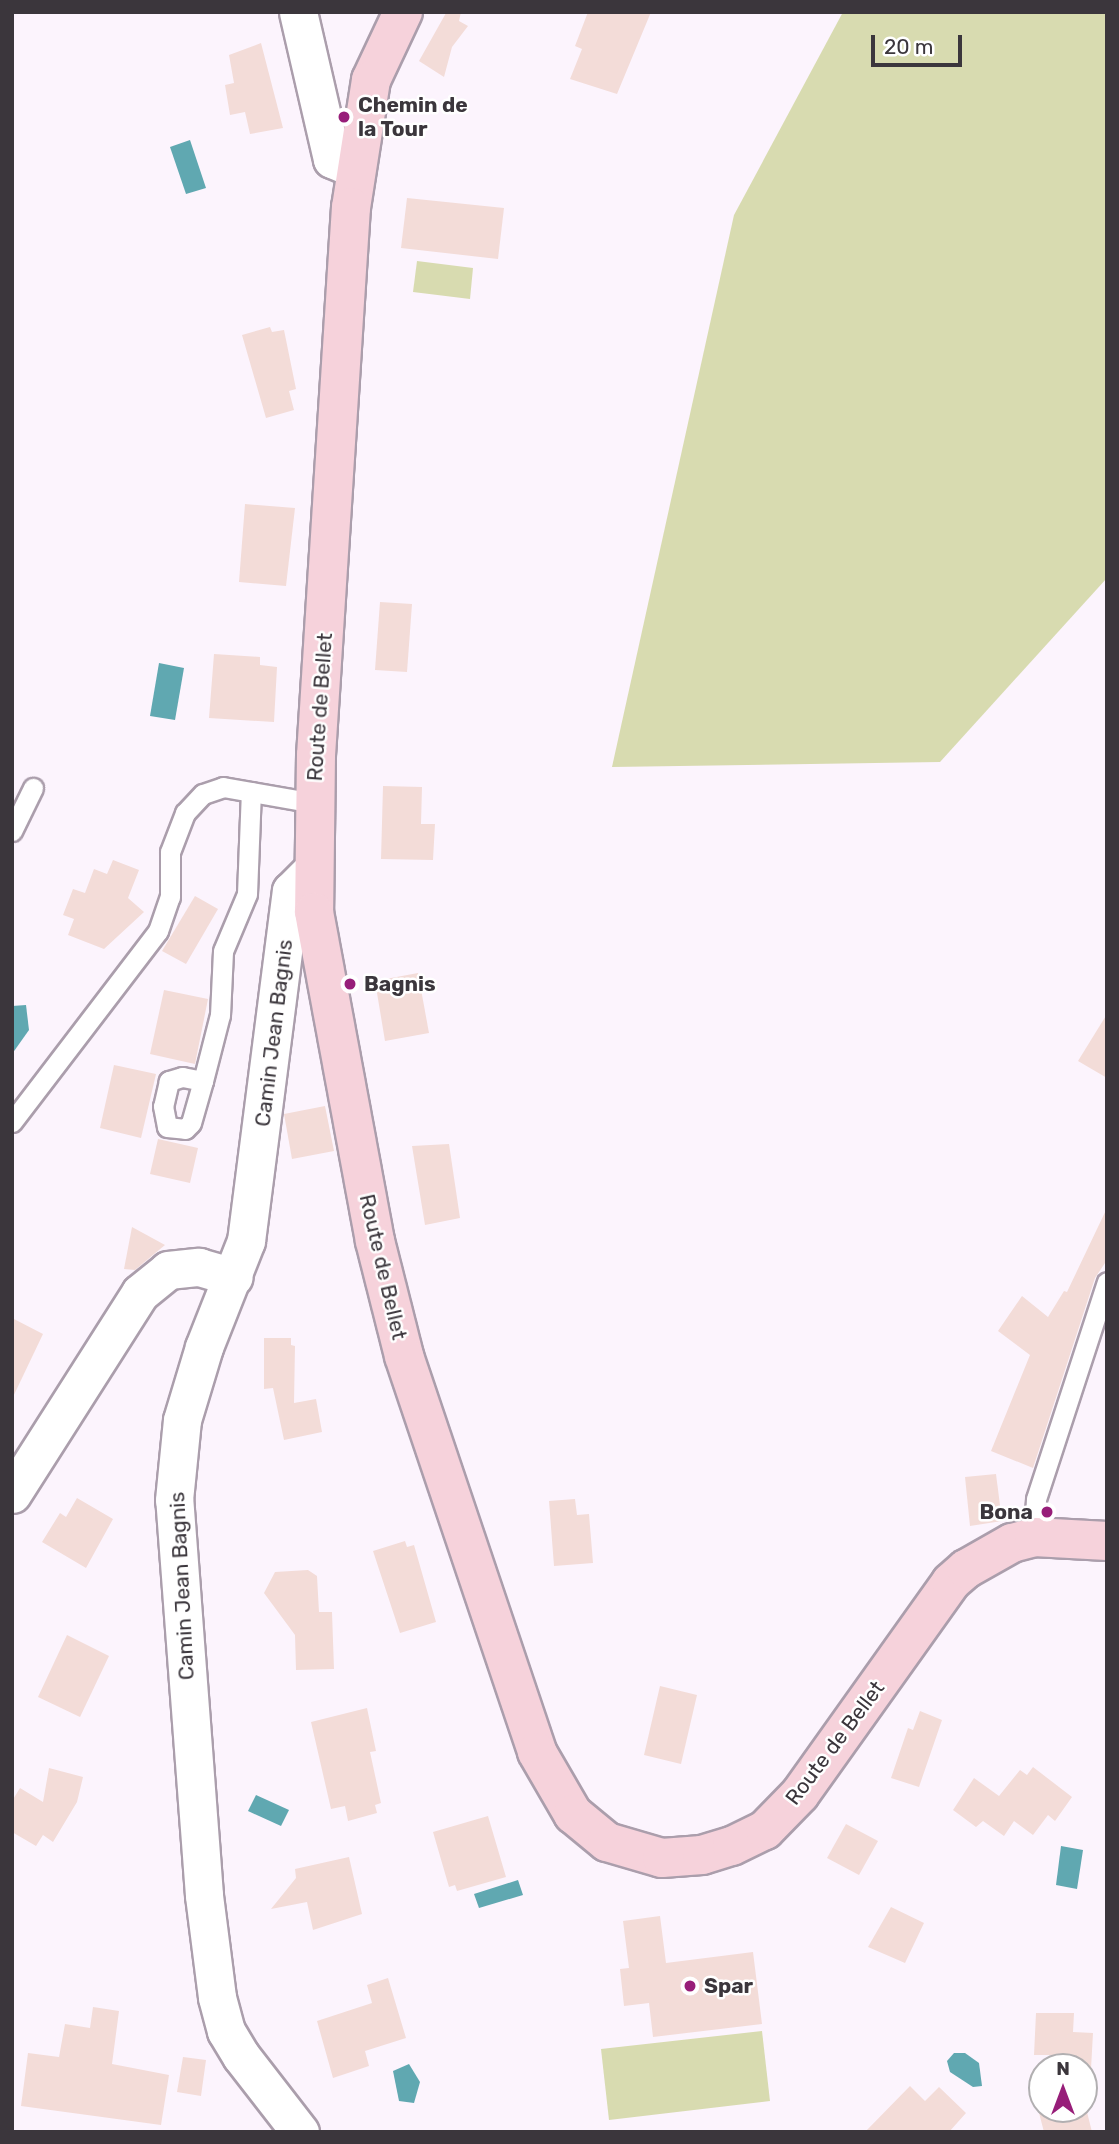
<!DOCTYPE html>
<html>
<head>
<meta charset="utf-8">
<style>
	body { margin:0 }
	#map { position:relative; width:1119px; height:2144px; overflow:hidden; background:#fcf4fd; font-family:Rubik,sans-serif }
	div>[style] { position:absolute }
	.green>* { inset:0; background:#d8dbb0 }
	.water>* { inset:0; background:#60a8b1 }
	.building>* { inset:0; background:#f3dcd8 }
	.roads { filter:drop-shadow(2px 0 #ab9eac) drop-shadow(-2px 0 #ab9eac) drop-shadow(0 2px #ab9eac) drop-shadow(0 -2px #ab9eac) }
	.lane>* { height:19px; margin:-9.5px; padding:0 9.5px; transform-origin:9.5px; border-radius:9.5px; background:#fff }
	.street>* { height:37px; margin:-18.5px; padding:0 18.5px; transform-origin:18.5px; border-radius:18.5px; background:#fff }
	.secondary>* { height:38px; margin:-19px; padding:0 19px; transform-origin:19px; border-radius:19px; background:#f6d2db }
	.dots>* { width:19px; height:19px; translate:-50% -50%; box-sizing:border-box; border:4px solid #fff; border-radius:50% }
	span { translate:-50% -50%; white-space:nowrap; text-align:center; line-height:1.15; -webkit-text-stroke:5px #fff; paint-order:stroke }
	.poi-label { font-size:21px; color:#3b363c; font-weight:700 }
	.left { translate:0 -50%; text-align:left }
	.right { translate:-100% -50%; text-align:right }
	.street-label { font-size:21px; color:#3b363c }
	.frame { position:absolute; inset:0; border:14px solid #3b363c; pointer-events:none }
	.north { position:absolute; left:1028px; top:2053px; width:70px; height:70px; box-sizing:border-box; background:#fff; border:2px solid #b1afb1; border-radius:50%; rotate:0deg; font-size:19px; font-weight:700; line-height:28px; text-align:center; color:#3b363c }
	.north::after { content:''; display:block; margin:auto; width:24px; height:32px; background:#971e79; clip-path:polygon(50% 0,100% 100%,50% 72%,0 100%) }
	.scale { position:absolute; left:871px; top:35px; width:91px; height:32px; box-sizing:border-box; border:4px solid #3b363c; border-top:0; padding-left:9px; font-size:21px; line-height:24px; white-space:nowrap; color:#3b363c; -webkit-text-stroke:5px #fff; paint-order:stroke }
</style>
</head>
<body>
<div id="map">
	<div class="green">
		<i style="clip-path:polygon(843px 12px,1107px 12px,1107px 578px,940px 762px,612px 767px,734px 215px)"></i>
		<i style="clip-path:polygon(417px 261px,473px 268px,470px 299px,413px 292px)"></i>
		<i style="clip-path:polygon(762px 2031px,770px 2101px,609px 2120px,601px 2049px)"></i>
	</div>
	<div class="water">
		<i style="clip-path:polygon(190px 140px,206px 188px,186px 194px,170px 147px)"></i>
		<i style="clip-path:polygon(159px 663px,184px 668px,175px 720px,150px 716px)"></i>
		<i style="clip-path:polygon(26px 1005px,29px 1030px,12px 1054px,12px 1006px)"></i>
		<i style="clip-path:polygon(256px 1795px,289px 1810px,281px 1826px,248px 1811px)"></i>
		<i style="clip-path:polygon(1061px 1846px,1083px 1850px,1077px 1889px,1056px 1885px)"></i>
		<i style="clip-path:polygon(518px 1880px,523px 1895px,479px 1908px,474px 1894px)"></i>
		<i style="clip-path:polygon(954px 2053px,965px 2053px,979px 2063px,982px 2086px,973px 2087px,950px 2072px,947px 2061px)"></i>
		<i style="clip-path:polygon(409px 2064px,420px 2082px,414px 2103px,399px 2101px,393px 2071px)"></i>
	</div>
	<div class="building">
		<i style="clip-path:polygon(451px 12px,461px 12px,459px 21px,468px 26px,452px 47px,444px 77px,419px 61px,446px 13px)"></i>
		<i style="clip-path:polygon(588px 12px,651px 12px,617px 94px,570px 79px,582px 49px,575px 46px)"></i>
		<i style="clip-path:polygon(261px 43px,283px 128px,250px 134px,245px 112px,230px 115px,225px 85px,234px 83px,229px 55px)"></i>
		<i style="clip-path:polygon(407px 198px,504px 208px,498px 259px,401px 248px)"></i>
		<i style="clip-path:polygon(270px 327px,272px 332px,284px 330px,296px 389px,289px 391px,294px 410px,266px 418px,242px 335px)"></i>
		<i style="clip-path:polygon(245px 504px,295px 508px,286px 586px,239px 582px)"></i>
		<i style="clip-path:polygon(380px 602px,412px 604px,407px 672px,375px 670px)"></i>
		<i style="clip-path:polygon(214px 654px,260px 657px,260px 665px,277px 667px,274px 722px,209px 718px)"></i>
		<i style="clip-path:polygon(383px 786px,422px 787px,421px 824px,435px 824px,433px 860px,381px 859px)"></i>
		<i style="clip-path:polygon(113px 860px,139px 870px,128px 898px,144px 912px,104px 949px,68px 935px,74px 919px,63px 915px,73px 889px,85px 893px,94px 869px,107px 874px)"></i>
		<i style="clip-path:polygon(195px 896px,218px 909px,186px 964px,162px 951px)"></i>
		<i style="clip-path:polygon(418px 973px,429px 1033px,385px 1041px,375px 981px)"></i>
		<i style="clip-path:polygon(164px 990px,208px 999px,195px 1064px,150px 1054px)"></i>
		<i style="clip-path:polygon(1107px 1014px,1107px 1078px,1078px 1061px)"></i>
		<i style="clip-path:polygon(114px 1065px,156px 1074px,141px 1138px,100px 1128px)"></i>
		<i style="clip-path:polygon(325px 1106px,334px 1151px,292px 1159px,284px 1114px)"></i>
		<i style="clip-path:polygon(158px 1139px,198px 1148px,190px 1183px,150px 1174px)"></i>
		<i style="clip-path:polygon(449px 1144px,460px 1218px,425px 1225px,412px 1146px)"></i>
		<i style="clip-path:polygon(1107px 1208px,1107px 1260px,1095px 1278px,1033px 1468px,991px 1451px,1030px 1355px,998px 1331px,1022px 1296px,1048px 1317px,1064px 1291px,1067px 1292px)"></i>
		<i style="clip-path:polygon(132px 1227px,165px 1245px,135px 1270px,124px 1269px)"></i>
		<i style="clip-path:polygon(12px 1318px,43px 1334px,12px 1399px)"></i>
		<i style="clip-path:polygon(264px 1338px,291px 1338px,291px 1345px,295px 1346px,294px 1403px,316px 1399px,322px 1432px,284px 1440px,273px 1388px,264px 1389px)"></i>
		<i style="clip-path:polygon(996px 1474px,1002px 1521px,970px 1526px,965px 1477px)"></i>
		<i style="clip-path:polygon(77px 1498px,113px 1519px,86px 1568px,42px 1542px,60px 1513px,66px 1517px)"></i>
		<i style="clip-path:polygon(575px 1499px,577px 1515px,589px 1514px,593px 1563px,554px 1566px,549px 1501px)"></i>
		<i style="clip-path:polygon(405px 1541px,407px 1547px,414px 1545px,436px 1622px,400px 1633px,373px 1551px)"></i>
		<i style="clip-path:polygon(308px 1570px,317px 1576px,319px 1612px,332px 1612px,334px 1669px,296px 1670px,295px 1635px,264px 1593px,275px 1572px)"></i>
		<i style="clip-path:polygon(67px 1635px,109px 1656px,80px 1717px,38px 1697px)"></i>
		<i style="clip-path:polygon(660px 1686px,697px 1695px,681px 1764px,644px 1755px)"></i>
		<i style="clip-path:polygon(367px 1708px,376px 1751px,370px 1752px,381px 1803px,375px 1805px,377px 1813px,348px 1821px,345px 1806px,331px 1809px,311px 1722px)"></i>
		<i style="clip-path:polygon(920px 1711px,942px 1720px,919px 1787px,891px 1778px,908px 1728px,913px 1730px)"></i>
		<i style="clip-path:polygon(1033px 1767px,1072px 1797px,1055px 1821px,1048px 1815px,1033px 1835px,1014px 1821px,1004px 1836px,983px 1821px,976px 1827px,953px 1810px,974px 1778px,999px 1796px,1020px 1770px,1027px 1775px)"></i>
		<i style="clip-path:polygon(49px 1768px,83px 1777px,77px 1802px,53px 1842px,43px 1835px,36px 1846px,12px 1832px,12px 1801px,20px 1788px,43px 1802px)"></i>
		<i style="clip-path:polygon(488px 1816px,506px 1877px,457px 1891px,455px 1885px,449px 1887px,433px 1832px)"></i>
		<i style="clip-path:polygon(846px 1824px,878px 1841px,859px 1875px,827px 1858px)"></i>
		<i style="clip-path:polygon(349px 1857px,362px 1914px,313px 1930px,307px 1902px,271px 1909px,296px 1878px,295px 1869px)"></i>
		<i style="clip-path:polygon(891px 1907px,924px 1923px,905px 1963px,868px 1947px)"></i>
		<i style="clip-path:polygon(660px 1916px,666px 1963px,753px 1952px,762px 2024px,653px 2037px,649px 2003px,624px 2006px,620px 1969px,629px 1968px,623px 1921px)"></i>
		<i style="clip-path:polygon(388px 1978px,406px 2038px,365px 2051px,369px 2066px,333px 2078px,317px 2021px,372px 2003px,367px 1985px)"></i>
		<i style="clip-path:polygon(93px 2007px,119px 2011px,112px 2064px,169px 2075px,161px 2125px,21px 2106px,28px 2053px,59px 2057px,65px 2024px,90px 2028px)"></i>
		<i style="clip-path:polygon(1036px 2013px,1074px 2013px,1073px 2032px,1093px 2033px,1091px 2069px,1053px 2067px,1054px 2055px,1034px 2055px)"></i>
		<i style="clip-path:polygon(183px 2057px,206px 2060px,201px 2096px,177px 2092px)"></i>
		<i style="clip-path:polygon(910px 2086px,925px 2101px,939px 2087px,966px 2113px,949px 2132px,865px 2132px)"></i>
		<i style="clip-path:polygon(1084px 2100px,1092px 2132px,1044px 2132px,1038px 2109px,1084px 2109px)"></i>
	</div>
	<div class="roads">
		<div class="lane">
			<i style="left:12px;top:831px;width:48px;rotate:-64deg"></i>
			<i style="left:203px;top:1081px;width:21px;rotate:-169deg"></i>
			<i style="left:182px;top:1077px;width:14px;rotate:163deg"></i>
			<i style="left:169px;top:1081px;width:26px;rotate:103deg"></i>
			<i style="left:163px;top:1106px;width:21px;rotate:79deg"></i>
			<i style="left:167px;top:1127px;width:18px;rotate:6deg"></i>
			<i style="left:185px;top:1129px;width:8px;rotate:-45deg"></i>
			<i style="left:191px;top:1123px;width:44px;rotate:-74.1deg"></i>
			<i style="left:203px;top:1081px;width:68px;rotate:-75.6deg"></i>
			<i style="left:220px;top:1015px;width:64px;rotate:-87.3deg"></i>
			<i style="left:223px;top:951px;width:62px;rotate:-67.2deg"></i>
			<i style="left:247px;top:894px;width:102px;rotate:-87.8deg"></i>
			<i style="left:12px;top:1122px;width:240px;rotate:-52.6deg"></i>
			<i style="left:158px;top:931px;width:36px;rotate:-71deg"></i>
			<i style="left:170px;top:897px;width:45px;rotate:-90deg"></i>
			<i style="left:170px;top:852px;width:42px;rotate:-69deg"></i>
			<i style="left:185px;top:813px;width:26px;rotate:-47deg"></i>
			<i style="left:203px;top:794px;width:21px;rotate:-19deg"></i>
			<i style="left:223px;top:787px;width:92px;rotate:10deg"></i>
			<i style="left:1034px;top:1537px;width:38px;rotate:-87deg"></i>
			<i style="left:1036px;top:1499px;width:228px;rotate:-71.9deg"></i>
		</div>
		<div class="street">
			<i style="left:298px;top:12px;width:151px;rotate:77deg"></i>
			<i style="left:332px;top:159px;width:25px;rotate:23deg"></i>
			<i style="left:12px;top:1494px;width:238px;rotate:-57.5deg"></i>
			<i style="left:140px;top:1293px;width:36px;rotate:-39deg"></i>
			<i style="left:168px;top:1270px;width:31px;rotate:-6deg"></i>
			<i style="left:199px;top:1267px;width:36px;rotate:16deg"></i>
			<i style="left:300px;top:2132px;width:96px;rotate:-127.8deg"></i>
			<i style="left:241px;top:2056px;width:29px;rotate:-121deg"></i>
			<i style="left:226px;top:2031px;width:35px;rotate:-105deg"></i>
			<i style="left:217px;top:1997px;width:103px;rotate:-97.3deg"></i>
			<i style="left:204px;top:1895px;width:396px;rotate:-94.3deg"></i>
			<i style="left:174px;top:1500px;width:80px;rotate:-84.3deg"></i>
			<i style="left:182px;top:1420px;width:76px;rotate:-73.2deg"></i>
			<i style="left:204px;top:1347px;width:114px;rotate:-68.4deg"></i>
			<i style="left:246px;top:1241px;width:353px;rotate:-82.7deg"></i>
			<i style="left:291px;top:891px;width:30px;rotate:-45deg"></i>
		</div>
		<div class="secondary">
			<i style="left:403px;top:12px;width:75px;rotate:115.2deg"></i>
			<i style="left:371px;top:80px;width:129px;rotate:98.9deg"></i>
			<i style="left:351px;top:207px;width:549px;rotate:93.65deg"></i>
			<i style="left:316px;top:755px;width:157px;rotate:90.7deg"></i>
			<i style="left:314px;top:912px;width:335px;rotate:79.5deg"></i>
			<i style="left:375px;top:1241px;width:119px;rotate:75.8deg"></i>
			<i style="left:404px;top:1356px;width:418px;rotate:71.4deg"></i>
			<i style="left:537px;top:1752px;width:72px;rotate:59.9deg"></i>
			<i style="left:573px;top:1814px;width:44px;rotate:39.5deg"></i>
			<i style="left:607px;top:1842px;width:57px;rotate:16.2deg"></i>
			<i style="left:662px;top:1858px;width:40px;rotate:-4.3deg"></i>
			<i style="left:702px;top:1855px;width:31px;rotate:-17deg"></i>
			<i style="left:732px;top:1846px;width:37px;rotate:-26deg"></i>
			<i style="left:765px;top:1830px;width:50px;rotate:-45.8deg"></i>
			<i style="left:800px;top:1794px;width:260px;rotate:-54.5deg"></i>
			<i style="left:951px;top:1582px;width:20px;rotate:-41deg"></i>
			<i style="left:966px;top:1569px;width:53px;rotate:-29.5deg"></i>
			<i style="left:1012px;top:1543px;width:23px;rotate:-15deg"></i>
			<i style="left:1034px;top:1537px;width:73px;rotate:3.1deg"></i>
		</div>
	</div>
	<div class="dots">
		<i style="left:344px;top:117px;background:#971e79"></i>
		<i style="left:350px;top:984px;background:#971e79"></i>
		<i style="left:1047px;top:1512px;background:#971e79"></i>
		<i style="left:690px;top:1986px;background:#971e79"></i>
	</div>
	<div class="poi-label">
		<span class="left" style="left:358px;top:117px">Chemin de<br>la Tour</span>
		<span class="left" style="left:364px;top:984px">Bagnis</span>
		<span class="right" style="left:1033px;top:1512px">Bona</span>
		<span class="left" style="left:704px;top:1986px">Spar</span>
	</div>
	<div class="street-label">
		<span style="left:320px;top:707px;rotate:-86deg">Route de Bellet</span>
		<span style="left:274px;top:1033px;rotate:-83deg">Camin Jean Bagnis</span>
		<span style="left:383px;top:1267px;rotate:77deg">Route de Bellet</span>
		<span style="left:182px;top:1586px;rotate:-93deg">Camin Jean Bagnis</span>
		<span style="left:835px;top:1743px;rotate:-53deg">Route de Bellet</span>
	</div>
	<div class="frame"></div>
	<div class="north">N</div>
	<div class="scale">20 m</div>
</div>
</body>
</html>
